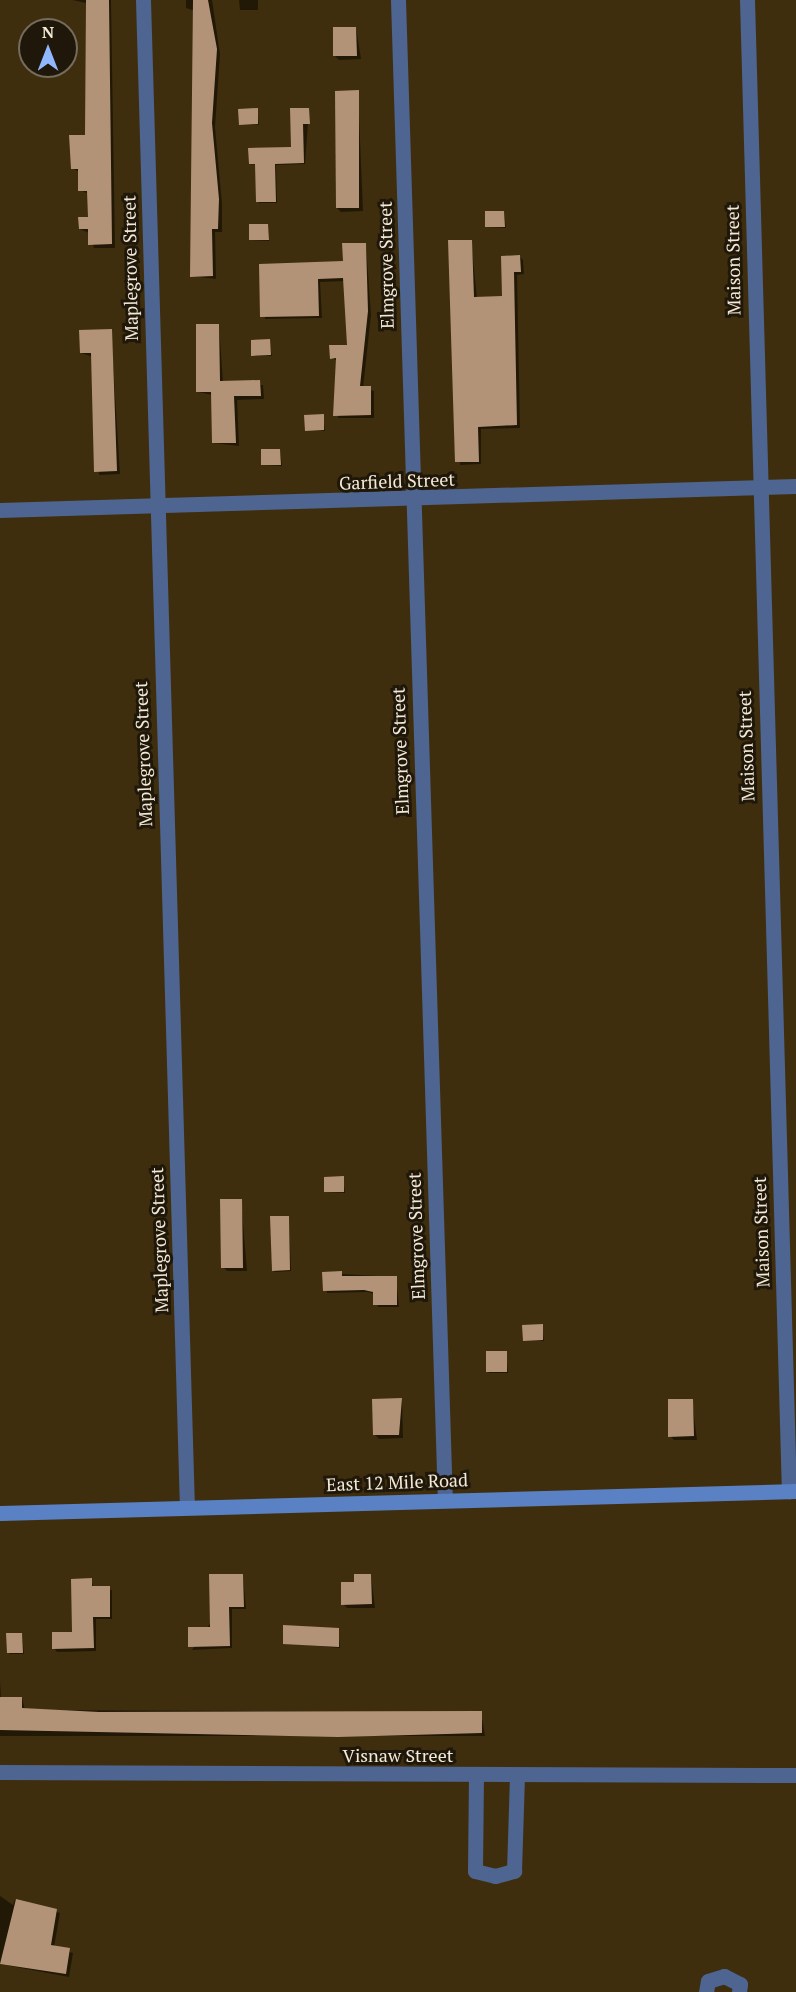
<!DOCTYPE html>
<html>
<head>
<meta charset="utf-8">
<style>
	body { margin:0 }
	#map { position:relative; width:796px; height:1992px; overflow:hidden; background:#3f2e0d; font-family:"PT Serif",serif }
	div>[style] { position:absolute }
	.shadow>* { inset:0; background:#0007 }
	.building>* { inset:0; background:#b39378 }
	.minor>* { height:15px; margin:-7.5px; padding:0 7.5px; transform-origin:7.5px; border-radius:7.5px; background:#4d6590 }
	.secondary>* { height:15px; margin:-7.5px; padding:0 7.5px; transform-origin:7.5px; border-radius:7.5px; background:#5b81c5 }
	span { translate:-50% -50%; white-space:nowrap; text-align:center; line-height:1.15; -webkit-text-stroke:6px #1f180a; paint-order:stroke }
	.street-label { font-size:18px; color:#f4e9d7 }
	.north { position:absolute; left:18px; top:18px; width:60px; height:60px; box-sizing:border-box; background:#1f180a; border:2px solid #746c5c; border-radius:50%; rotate:0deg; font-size:16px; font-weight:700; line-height:24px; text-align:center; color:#f4e9d7 }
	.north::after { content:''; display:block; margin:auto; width:21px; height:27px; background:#91b8fd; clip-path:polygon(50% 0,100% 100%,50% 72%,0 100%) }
</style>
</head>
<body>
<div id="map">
	<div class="shadow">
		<i style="clip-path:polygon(72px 0,111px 0,115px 248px,94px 248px,89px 233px,80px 229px,90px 218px,89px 194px,80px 190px,79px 172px,72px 168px,86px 136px,86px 3px)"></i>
		<i style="clip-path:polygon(186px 0,212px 0,220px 54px,215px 127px,222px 204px,222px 232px,215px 232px,216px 279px,191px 276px,195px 11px,186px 8px)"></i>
		<i style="clip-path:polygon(239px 0,258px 0,258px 10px,240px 10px)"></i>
		<i style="clip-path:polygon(356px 28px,361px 59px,339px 60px,335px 56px)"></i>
		<i style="clip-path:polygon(358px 92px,363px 211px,341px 212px,337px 208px)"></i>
		<i style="clip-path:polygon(257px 109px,259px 125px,240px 124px)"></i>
		<i style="clip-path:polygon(309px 109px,305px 164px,276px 165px,277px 203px,259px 203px,257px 165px,250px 164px,292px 148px)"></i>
		<i style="clip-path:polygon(504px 212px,506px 228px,487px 227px)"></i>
		<i style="clip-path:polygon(268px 225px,269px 241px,251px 240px)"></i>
		<i style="clip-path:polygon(471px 241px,477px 298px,504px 297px,520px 257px,523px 260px,524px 274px,517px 275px,520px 428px,481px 429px,481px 464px,460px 465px)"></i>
		<i style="clip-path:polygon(366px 244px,371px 315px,363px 388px,374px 391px,374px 418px,338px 418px,338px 361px,331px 358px,349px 346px,345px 281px,320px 282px,322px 318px,265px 319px,260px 265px,344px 263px)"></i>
		<i style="clip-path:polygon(219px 325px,223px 382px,263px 385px,264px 399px,237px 400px,239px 446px,213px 443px,212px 395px,198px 392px)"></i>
		<i style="clip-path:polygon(111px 330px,120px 474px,99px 475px,93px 357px,81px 353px)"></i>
		<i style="clip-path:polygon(269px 341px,272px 356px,253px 356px)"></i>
		<i style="clip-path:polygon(323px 416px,325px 431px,306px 430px)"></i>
		<i style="clip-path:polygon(280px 450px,282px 466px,263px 465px)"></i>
		<i style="clip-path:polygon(343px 1178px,345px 1193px,326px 1192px)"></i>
		<i style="clip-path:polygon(241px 1200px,247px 1271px,227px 1271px,223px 1267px)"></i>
		<i style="clip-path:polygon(289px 1217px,291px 1271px,275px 1272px,273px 1270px)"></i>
		<i style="clip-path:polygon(324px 1273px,396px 1277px,399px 1307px,378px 1307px,374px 1294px,368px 1292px,327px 1293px)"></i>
		<i style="clip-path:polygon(542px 1326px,544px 1341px,524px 1340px)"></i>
		<i style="clip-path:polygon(506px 1353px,508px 1373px,489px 1373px,488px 1371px)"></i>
		<i style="clip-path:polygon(402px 1400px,403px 1438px,379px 1439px,375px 1435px)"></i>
		<i style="clip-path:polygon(692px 1400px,697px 1440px,674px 1440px,670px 1436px)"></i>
		<i style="clip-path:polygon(243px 1575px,246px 1609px,232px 1609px,232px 1648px,192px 1650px)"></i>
		<i style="clip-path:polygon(371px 1575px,375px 1608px,347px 1608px,343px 1604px)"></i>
		<i style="clip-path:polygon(91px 1580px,94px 1588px,112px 1590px,112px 1619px,96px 1619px,96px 1651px,57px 1652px,54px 1648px,73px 1634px)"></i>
		<i style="clip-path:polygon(338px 1629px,340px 1648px,285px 1643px)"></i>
		<i style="clip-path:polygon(22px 1635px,24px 1654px,10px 1654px,8px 1652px)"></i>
		<i style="clip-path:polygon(0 1680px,1px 1698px,22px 1698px,25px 1710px,481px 1712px,485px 1736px,0 1736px)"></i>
		<i style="clip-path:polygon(0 1896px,13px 1905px,15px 1900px,60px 1913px,54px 1947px,73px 1953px,69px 1977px,0 1964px)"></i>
	</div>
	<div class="building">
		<i style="clip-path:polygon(86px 0,109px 0,112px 244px,88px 245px,88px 229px,79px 229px,78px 217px,88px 217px,87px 191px,78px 191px,78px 169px,71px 169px,69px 135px,85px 135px)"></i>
		<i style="clip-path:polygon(193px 0,208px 0,217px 49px,212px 123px,219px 199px,218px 229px,212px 229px,213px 276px,190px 277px)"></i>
		<i style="clip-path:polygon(333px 27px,356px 27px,357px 56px,333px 56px)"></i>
		<i style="clip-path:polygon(359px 90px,359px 208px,336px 208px,335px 91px)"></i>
		<i style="clip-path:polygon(258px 108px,258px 124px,239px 125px,238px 109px)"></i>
		<i style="clip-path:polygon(290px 108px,309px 108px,310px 124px,303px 124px,304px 163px,275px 164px,276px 202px,256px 202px,255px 164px,249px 164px,248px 148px,291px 147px)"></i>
		<i style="clip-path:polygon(485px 211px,504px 211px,505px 227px,485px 227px)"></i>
		<i style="clip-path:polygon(249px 224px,268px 224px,269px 240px,249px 240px)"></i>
		<i style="clip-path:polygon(448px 240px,472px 240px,474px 297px,502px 296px,501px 256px,520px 255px,521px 272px,514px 272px,517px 425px,478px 427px,479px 462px,455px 462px)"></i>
		<i style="clip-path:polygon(342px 243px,366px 243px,368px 311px,360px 386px,371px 386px,371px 415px,333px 416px,336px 358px,330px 359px,329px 345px,347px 345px,343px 278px,318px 279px,319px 316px,260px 317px,259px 264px,343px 261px)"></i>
		<i style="clip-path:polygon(196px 324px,219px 324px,220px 381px,260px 380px,261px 396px,234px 396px,236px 443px,212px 443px,211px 392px,196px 392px)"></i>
		<i style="clip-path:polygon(112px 329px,117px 471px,94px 472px,91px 353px,80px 353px,79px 330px)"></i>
		<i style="clip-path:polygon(270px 339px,271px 355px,251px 356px,251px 340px)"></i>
		<i style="clip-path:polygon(324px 414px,324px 430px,305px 431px,304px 415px)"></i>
		<i style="clip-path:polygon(261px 449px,280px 449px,281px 465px,261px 465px)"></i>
		<i style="clip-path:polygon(344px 1176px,344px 1192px,324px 1192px,324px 1177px)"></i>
		<i style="clip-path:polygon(220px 1199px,242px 1199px,243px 1268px,221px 1268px)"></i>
		<i style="clip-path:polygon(270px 1216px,289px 1216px,290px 1270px,272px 1271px)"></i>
		<i style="clip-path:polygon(342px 1271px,342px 1276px,397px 1276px,397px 1305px,373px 1305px,373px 1292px,364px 1290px,323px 1291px,322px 1272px)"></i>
		<i style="clip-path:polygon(543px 1324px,543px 1340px,523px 1341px,522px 1325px)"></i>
		<i style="clip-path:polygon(486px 1351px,507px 1351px,507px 1372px,486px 1372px)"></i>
		<i style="clip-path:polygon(402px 1398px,399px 1435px,373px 1435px,372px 1399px)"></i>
		<i style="clip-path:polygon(668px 1399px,693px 1399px,694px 1436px,668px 1437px)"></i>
		<i style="clip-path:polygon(209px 1574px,243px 1574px,244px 1607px,229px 1607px,230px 1646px,188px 1647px,188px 1627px,210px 1627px)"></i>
		<i style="clip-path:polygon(354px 1574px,371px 1574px,372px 1604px,341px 1605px,341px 1582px,354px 1582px)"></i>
		<i style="clip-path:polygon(92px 1578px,92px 1586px,110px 1586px,110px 1617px,93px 1617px,94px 1648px,52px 1649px,52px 1632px,72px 1632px,71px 1579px)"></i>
		<i style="clip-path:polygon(283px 1625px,339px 1628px,339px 1647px,283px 1644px)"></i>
		<i style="clip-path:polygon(6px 1633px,22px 1633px,23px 1653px,7px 1653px)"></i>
		<i style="clip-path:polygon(0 1697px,22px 1697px,22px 1708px,99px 1712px,482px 1711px,482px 1733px,338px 1737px,0 1730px)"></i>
		<i style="clip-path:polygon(16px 1899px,57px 1909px,51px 1945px,70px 1948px,66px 1974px,0 1964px)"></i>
	</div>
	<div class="minor">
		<i style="left:143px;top:0;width:1508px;rotate:88.33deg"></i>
		<i style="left:398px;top:0;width:1501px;rotate:88.21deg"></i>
		<i style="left:747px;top:0;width:1492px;rotate:88.39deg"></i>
		<i style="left:0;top:510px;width:796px;rotate:-1.73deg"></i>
		<i style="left:0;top:1772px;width:796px;rotate:0.22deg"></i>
		<i style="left:476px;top:1775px;width:96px;rotate:90.6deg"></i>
		<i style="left:475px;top:1871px;width:21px;rotate:14deg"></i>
		<i style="left:495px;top:1876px;width:20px;rotate:-15deg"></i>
		<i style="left:514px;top:1871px;width:96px;rotate:-88.2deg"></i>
		<i style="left:706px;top:1992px;width:11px;rotate:-80deg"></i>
		<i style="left:708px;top:1981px;width:17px;rotate:-17deg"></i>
		<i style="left:724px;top:1976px;width:18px;rotate:27deg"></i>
		<i style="left:740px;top:1984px;width:8px;rotate:97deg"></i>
	</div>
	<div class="secondary">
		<i style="left:0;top:1513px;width:796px;rotate:-1.58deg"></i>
	</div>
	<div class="street-label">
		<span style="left:733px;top:260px;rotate:-91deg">Maison Street</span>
		<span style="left:386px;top:265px;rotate:-91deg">Elmgrove Street</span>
		<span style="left:130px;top:268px;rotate:-91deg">Maplegrove Street</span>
		<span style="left:397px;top:481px;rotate:-2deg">Garfield Street</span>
		<span style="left:746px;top:746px;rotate:-92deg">Maison Street</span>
		<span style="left:400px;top:751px;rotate:-92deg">Elmgrove Street</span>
		<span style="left:143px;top:754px;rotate:-92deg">Maplegrove Street</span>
		<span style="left:761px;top:1232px;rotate:-92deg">Maison Street</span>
		<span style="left:416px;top:1236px;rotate:-92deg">Elmgrove Street</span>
		<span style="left:159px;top:1240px;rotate:-92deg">Maplegrove Street</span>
		<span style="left:397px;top:1482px;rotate:-2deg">East 12 Mile Road</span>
		<span style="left:398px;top:1755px">Visnaw Street</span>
	</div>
	<div class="north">N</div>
</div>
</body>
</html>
